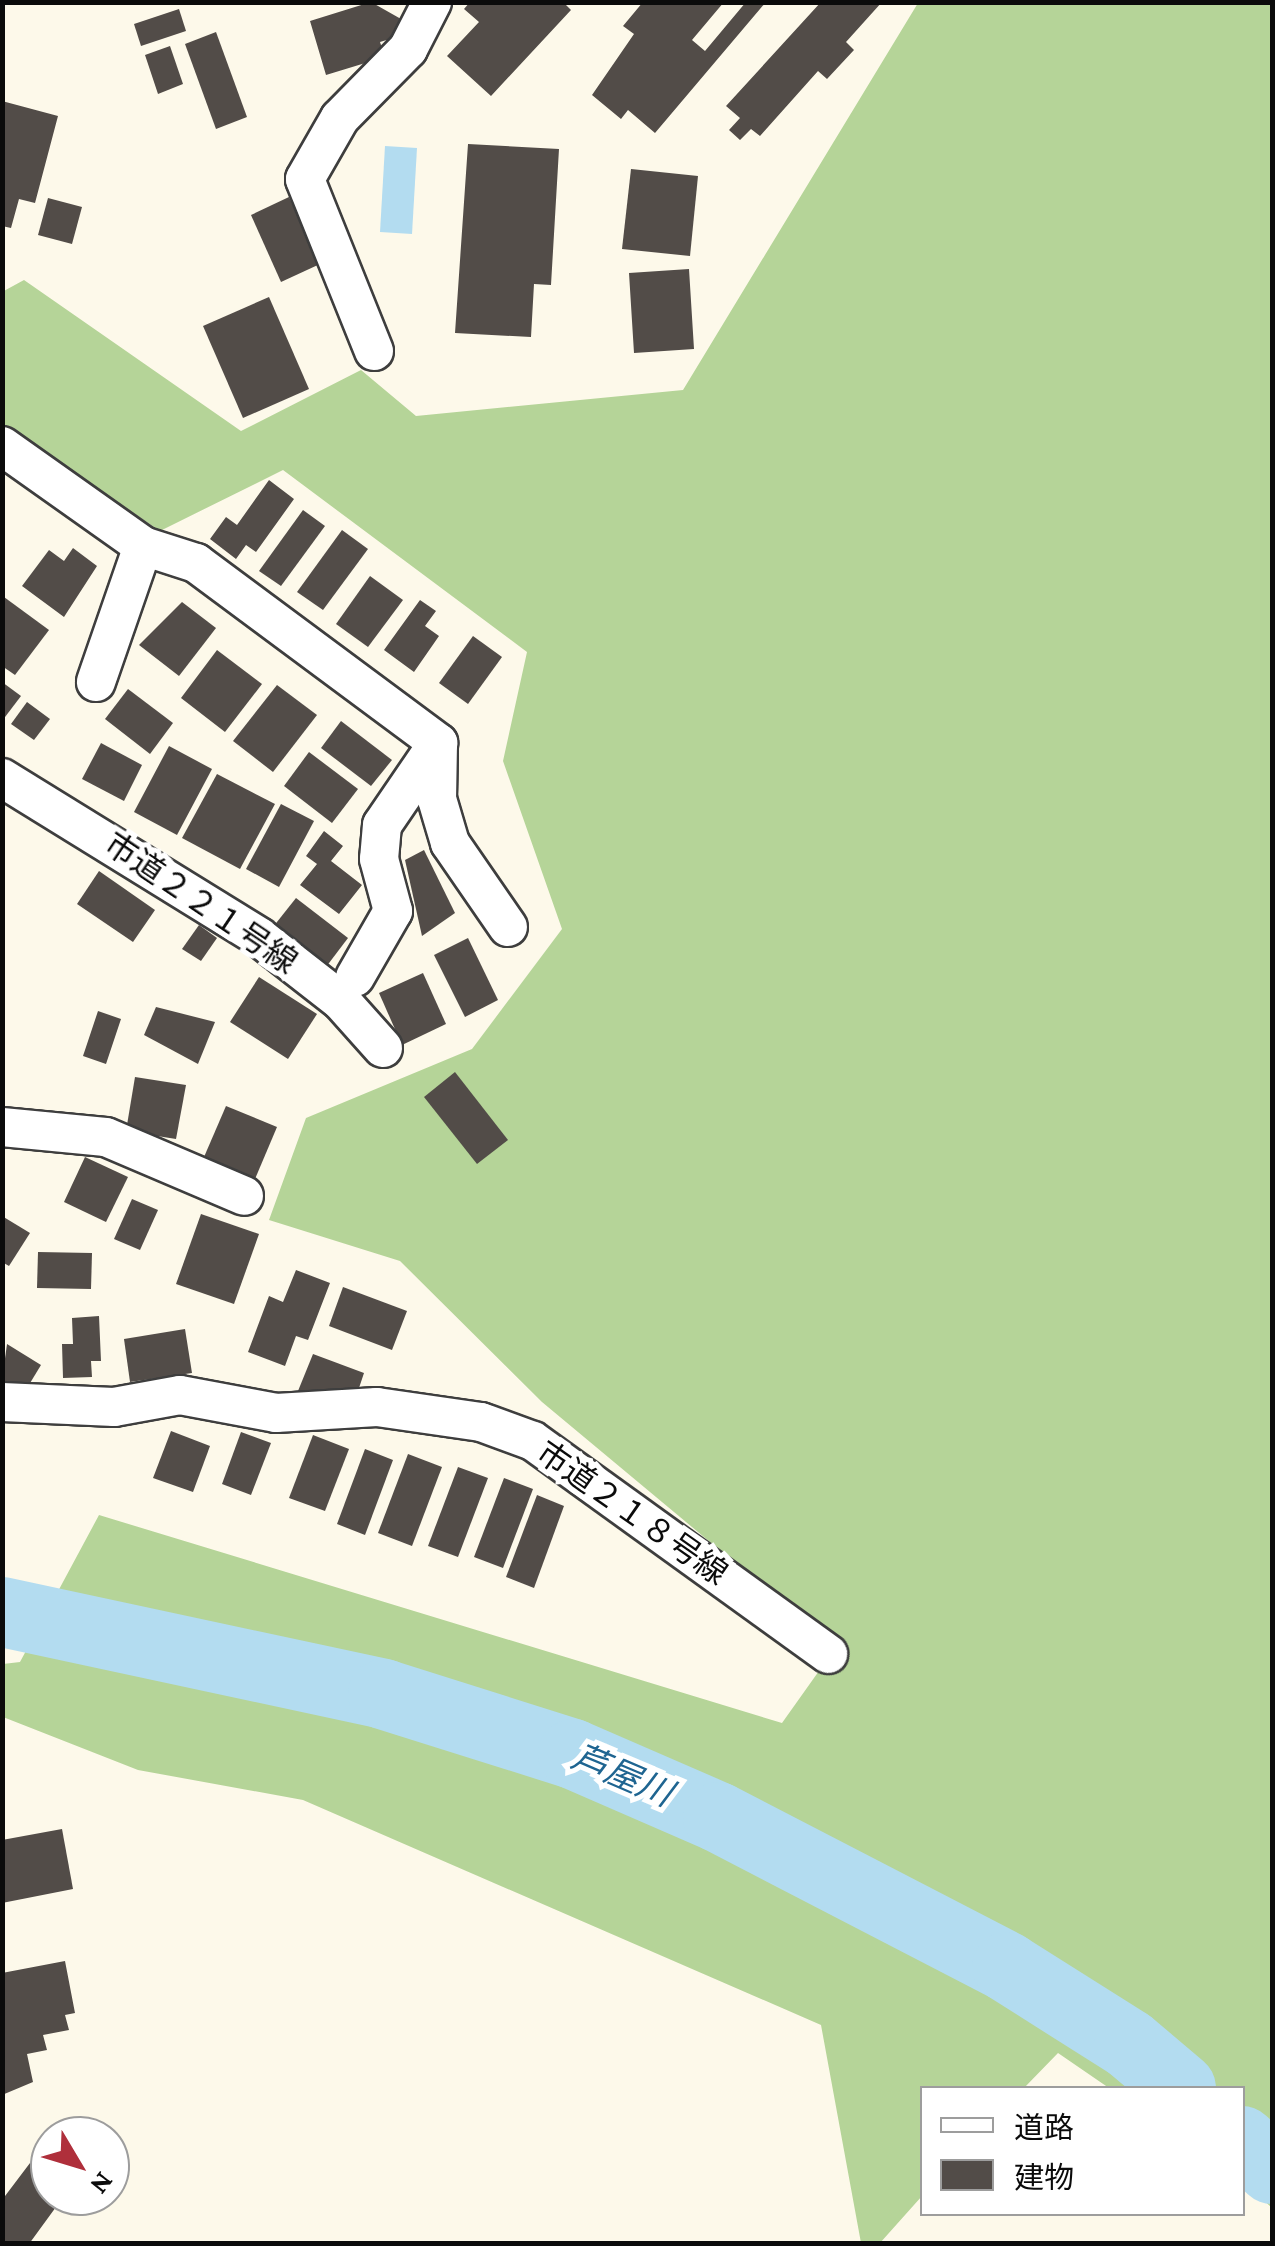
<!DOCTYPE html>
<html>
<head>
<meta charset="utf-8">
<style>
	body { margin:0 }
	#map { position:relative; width:1275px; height:2246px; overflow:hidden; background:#fdf9ea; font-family:"Crimson Pro","Noto Sans JP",serif }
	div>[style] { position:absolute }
	.forest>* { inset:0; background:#b5d498 }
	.water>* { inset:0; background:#b3dcf0 }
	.river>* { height:70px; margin:-35px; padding:0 35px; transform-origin:35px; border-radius:35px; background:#b3dcf0 }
	.building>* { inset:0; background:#524c48 }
	.roads { filter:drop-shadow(2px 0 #3e3e3e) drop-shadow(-2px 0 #3e3e3e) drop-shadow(0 2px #3e3e3e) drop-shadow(0 -2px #3e3e3e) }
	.street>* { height:38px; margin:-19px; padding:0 19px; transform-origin:19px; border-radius:19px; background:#fff }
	span { translate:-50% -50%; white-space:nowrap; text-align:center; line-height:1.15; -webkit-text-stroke:10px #fff; paint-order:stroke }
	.street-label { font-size:32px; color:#0b0b0b }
	.water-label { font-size:35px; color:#1f6591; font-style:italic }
	.frame { position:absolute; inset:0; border:5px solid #0b0b0b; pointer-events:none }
	.legend { position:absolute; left:920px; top:2086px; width:325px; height:130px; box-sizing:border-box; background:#fff; border:2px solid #9d9d9d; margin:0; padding:12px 18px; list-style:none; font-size:30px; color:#0b0b0b }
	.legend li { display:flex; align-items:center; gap:20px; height:50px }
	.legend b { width:50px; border:2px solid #9d9d9d }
	.north { position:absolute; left:30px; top:2116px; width:100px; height:100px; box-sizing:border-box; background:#fff; border:2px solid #9d9d9d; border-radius:50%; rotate:128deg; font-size:28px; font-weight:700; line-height:40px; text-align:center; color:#0b0b0b }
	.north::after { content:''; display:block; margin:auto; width:35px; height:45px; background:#af2f3b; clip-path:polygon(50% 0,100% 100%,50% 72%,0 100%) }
</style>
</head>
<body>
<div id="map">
	<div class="forest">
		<i style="clip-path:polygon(918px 3px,1272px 3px,1272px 2208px,1243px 2181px,1242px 2088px,1109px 2088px,1058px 2053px,1024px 2088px,922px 2088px,922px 2196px,880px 2243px,861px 2243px,821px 2025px,303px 1800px,138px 1770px,3px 1717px,3px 1664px,20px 1662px,99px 1515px,782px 1723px,836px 1647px,542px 1402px,400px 1261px,269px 1220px,306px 1118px,472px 1049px,562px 929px,503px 761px,527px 652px,283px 470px,160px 531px,3px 425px,2px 292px,24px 280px,241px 431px,361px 370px,416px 416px,683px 390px)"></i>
	</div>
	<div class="water">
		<i style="clip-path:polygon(385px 146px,417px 148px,412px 234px,380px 232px)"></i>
	</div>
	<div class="river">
		<i style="left:2px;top:1612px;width:390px;rotate:12.1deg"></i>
		<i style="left:383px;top:1694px;width:199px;rotate:17.5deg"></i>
		<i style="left:573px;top:1754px;width:158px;rotate:23.5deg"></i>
		<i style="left:718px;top:1817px;width:326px;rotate:27.4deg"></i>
		<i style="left:1007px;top:1967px;width:144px;rotate:32.3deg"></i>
		<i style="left:1129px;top:2044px;width:68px;rotate:40.2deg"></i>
		<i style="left:1242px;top:2141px;width:41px;rotate:43deg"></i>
	</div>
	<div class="building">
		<i style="clip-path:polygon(371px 2px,401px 19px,390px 39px,380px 42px,385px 57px,326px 75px,310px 21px)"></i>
		<i style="clip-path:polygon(470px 2px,563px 2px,571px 10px,491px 96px,447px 56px,479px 22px,464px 9px)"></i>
		<i style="clip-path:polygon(643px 2px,724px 2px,692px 40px,705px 51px,746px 2px,766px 2px,655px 133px,628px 110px,621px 119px,592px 95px,634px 34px,623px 26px)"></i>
		<i style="clip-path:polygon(821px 2px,882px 2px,846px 42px,854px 50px,827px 79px,818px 71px,760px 136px,751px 129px,740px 140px,729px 130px,740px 118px,726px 106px)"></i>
		<i style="clip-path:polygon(179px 9px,186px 31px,141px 46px,134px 24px)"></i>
		<i style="clip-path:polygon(216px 32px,247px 117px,216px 129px,185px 44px)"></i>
		<i style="clip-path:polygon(170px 46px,183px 84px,158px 94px,145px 55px)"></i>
		<i style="clip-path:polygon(2px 101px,58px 116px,35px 203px,19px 199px,11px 228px,2px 226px)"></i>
		<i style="clip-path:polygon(468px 144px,559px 149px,551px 285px,534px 284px,531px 337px,455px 333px)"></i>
		<i style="clip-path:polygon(631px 169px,698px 176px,690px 256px,622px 249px)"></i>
		<i style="clip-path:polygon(289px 197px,320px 264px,281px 282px,251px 215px)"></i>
		<i style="clip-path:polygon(48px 198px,82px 207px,72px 244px,38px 235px)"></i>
		<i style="clip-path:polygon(689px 269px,694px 349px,634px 353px,629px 273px)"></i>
		<i style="clip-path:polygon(269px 297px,309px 389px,243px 418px,203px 326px)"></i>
		<i style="clip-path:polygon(269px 480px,294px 499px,256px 552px,246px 545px,236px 559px,210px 539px,226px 517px,237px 525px)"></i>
		<i style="clip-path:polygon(303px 510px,325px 526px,281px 586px,259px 571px)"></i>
		<i style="clip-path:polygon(342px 530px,368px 549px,323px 610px,297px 592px)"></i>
		<i style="clip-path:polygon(73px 548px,97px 566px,64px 617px,22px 586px,49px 550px,64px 561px)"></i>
		<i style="clip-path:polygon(370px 576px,403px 600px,368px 647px,336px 624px)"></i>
		<i style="clip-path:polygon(4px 597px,49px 630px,15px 675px,2px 666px)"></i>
		<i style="clip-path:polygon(420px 600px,436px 611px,425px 626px,439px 636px,414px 672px,384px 650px)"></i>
		<i style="clip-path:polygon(182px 602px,216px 628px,179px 676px,139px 645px)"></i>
		<i style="clip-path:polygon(473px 636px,502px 657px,468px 704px,439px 683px)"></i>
		<i style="clip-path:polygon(217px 650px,262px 684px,225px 732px,181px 698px)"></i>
		<i style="clip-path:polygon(2px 682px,21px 696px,2px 721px)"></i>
		<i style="clip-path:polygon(277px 685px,317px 715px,273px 772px,233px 741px)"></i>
		<i style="clip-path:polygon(128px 689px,173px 723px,150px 754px,105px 719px)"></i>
		<i style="clip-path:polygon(27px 702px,50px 719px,34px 740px,11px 724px)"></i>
		<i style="clip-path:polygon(341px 721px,392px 760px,371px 786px,321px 748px)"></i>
		<i style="clip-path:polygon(101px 743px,142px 765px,124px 801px,82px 779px)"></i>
		<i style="clip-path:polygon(169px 746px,212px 769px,177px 835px,134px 812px)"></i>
		<i style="clip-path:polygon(309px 752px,358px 789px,332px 823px,284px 786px)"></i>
		<i style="clip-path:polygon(217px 774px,275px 804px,240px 869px,182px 838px)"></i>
		<i style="clip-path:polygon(281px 804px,314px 821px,279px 887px,246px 869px)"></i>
		<i style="clip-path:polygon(324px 831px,343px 846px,331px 861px,362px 885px,339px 914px,300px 885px,317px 864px,306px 856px)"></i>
		<i style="clip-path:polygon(424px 850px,455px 913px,422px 936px,405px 860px)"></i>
		<i style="clip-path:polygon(99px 871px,155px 910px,133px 942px,77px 904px)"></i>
		<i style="clip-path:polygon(296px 898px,348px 938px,326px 967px,273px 927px)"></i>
		<i style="clip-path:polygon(199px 925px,217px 938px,201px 961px,182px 949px)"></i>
		<i style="clip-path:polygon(468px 938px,498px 1000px,465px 1017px,434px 955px)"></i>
		<i style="clip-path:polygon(423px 973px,446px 1024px,402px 1045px,379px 993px)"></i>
		<i style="clip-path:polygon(259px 977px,317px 1014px,288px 1059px,230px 1022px)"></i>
		<i style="clip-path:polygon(156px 1007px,215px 1022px,198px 1064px,144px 1035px)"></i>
		<i style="clip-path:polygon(98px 1011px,121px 1019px,106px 1064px,83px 1056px)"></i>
		<i style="clip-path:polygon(455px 1072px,508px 1140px,477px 1164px,424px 1097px)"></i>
		<i style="clip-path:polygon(135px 1077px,186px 1085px,176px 1139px,126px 1131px)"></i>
		<i style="clip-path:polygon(226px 1106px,277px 1127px,255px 1179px,204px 1157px)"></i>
		<i style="clip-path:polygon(85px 1157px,128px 1177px,106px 1222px,64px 1202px)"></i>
		<i style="clip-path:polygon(132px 1199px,158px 1210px,140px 1250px,114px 1239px)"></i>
		<i style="clip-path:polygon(201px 1214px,259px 1234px,234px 1304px,176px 1284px)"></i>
		<i style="clip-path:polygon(2px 1216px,30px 1233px,9px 1266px,2px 1262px)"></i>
		<i style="clip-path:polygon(38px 1252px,92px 1253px,91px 1289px,37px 1288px)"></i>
		<i style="clip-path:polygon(296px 1270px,330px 1283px,308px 1340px,296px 1336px,285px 1366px,248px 1352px,269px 1296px,283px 1302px)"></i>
		<i style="clip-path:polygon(343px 1287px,407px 1311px,392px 1350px,329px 1326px)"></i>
		<i style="clip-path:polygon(99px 1316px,101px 1361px,91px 1361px,92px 1377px,63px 1378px,62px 1344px,73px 1344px,72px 1318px)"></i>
		<i style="clip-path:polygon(185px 1329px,192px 1373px,130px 1382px,124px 1339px)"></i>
		<i style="clip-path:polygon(7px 1344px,41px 1365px,24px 1393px,2px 1380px)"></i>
		<i style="clip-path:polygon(313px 1354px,364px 1373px,358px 1391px,298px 1391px)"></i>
		<i style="clip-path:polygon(171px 1431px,210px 1446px,193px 1492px,153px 1478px)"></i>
		<i style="clip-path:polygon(241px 1432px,271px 1443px,251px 1495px,222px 1484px)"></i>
		<i style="clip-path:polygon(313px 1435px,349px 1449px,325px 1511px,289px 1498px)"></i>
		<i style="clip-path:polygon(365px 1449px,393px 1460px,365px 1535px,337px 1524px)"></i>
		<i style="clip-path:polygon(408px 1454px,442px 1467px,412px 1546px,378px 1533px)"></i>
		<i style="clip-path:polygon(458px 1467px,488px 1478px,458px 1557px,428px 1546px)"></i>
		<i style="clip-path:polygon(504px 1478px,533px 1489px,503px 1568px,474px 1557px)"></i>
		<i style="clip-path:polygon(537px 1495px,564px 1506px,534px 1588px,506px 1577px)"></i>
		<i style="clip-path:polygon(62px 1829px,73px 1889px,2px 1903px,2px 1840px)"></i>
		<i style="clip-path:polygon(65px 1961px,75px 2013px,65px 2015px,69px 2030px,43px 2035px,47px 2050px,27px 2054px,33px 2082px,2px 2095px,2px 1973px)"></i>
		<i style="clip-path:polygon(30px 2163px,50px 2178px,50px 2196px,64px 2196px,29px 2244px,9px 2244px,2px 2239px,2px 2200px)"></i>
	</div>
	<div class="roads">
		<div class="street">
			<i style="left:374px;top:351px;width:185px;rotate:-111.9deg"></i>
			<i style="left:305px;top:179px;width:70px;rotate:-60.2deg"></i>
			<i style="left:340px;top:118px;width:97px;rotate:-45.4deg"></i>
			<i style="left:408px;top:49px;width:53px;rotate:-62.9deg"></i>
			<i style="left:2px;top:446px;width:173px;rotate:35.3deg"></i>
			<i style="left:143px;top:546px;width:144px;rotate:109.1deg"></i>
			<i style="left:143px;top:546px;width:56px;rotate:17.8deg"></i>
			<i style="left:196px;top:563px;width:302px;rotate:36.6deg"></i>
			<i style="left:438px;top:743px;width:99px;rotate:124.3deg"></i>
			<i style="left:382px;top:825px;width:34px;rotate:95deg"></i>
			<i style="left:379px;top:859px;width:54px;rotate:74.9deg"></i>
			<i style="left:393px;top:911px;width:76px;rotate:119.9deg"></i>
			<i style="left:438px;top:743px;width:56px;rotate:91deg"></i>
			<i style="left:437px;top:799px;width:46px;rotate:73.5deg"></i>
			<i style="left:450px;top:843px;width:102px;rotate:55.4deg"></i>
			<i style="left:2px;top:778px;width:302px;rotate:31.7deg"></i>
			<i style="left:259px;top:937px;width:104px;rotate:38deg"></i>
			<i style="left:341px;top:1001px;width:63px;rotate:48.2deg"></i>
			<i style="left:2px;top:1127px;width:104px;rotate:5.5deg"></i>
			<i style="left:106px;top:1137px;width:150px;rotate:23.1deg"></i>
			<i style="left:2px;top:1402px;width:112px;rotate:2.6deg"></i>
			<i style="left:114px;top:1407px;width:67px;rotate:-10.3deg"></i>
			<i style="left:180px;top:1395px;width:98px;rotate:10.6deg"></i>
			<i style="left:276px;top:1413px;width:101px;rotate:-3.4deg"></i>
			<i style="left:377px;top:1407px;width:105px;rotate:8.2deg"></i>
			<i style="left:481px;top:1422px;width:55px;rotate:20.1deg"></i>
			<i style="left:533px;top:1441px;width:364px;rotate:35.8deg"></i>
		</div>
	</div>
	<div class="street-label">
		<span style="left:201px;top:903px;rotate:34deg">市道２２１号線</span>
		<span style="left:632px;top:1513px;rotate:35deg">市道２１８号線</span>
	</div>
	<div class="water-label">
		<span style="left:622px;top:1776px;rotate:23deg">芦屋川</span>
	</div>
	<div class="frame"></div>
	<ul class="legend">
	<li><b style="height:12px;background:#fff"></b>道路</li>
	<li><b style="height:28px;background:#524c48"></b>建物</li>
	</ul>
	<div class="north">N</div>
</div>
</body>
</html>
